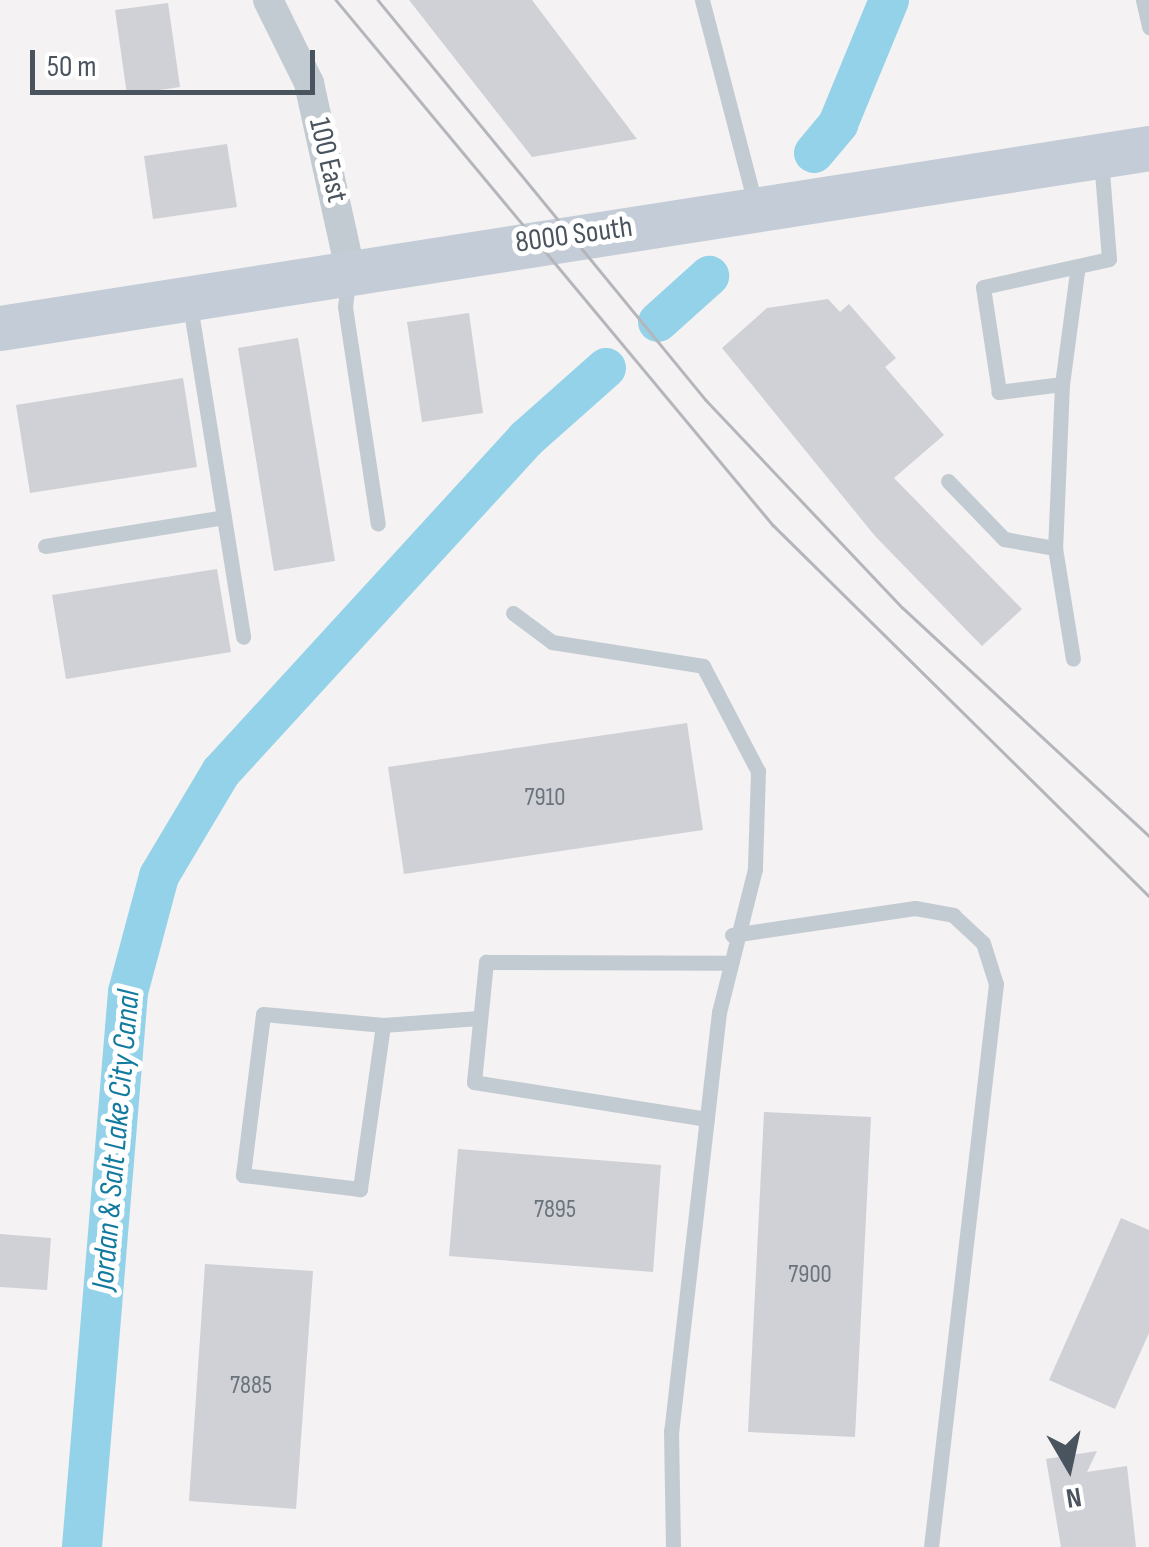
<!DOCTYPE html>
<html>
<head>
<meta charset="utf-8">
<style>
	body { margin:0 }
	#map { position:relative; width:1149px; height:1547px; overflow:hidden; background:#f4f2f2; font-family:"Sofia Sans Condensed",sans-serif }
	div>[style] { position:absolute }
	.canal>* { height:40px; margin:-20px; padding:0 20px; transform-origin:20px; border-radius:20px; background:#93d2e8 }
	.building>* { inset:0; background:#cfd1d6 }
	.lane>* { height:15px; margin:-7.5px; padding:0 7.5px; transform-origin:7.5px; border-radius:7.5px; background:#c3cbd2 }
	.street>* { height:30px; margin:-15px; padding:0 15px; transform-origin:15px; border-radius:15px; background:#c3cbd2 }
	.secondary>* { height:45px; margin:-22.5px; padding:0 22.5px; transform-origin:22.5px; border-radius:22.5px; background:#c4ccd7 }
	.tram>* { height:2.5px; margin:-1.25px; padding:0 1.25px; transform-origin:1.25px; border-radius:1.25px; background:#b4b6bb }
	span { translate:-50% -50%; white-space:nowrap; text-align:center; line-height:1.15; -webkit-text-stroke:10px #fff; paint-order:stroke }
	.number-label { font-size:25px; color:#6b737c }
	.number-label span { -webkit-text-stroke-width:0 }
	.street-label { font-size:30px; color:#4a545e }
	.water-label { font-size:32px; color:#147ba0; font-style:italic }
	.north { position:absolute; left:1019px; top:1417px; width:100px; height:100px; -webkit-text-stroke:8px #fff; paint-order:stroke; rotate:171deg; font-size:28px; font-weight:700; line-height:40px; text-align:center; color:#4a545e }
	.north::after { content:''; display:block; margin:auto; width:35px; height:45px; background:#4a545e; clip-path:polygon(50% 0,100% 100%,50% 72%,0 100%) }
	.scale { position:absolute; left:30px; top:50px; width:285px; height:45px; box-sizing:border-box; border:5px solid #4a545e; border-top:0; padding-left:12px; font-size:30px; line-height:35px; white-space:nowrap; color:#4a545e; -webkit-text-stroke:8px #fff; paint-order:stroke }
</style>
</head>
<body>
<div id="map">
	<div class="canal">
		<i style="left:814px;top:153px;width:38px;rotate:-50deg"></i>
		<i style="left:838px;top:124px;width:134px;rotate:-67.6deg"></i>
		<i style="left:658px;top:322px;width:69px;rotate:-42deg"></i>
		<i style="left:82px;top:1547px;width:557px;rotate:-85.26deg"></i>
		<i style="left:128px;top:992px;width:120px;rotate:-75deg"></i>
		<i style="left:159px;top:876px;width:121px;rotate:-59.2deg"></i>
		<i style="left:221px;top:772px;width:452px;rotate:-47.5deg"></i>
		<i style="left:526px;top:439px;width:107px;rotate:-41.6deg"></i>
	</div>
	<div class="building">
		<i style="clip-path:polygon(409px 0,532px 0,637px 139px,532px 157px)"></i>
		<i style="clip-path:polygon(168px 3px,180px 87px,127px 95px,115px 10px)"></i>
		<i style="clip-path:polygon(227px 144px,237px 207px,153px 219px,144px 156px)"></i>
		<i style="clip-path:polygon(828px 299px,840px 312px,849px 304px,896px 358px,885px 367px,944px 435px,894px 478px,1022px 609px,982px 646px,875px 536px,722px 348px,767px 308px)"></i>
		<i style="clip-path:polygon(469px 313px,483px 413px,422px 422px,407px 322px)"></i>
		<i style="clip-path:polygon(298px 338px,335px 561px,274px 571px,238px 348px)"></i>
		<i style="clip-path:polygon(183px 378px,197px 467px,30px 493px,16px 405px)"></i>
		<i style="clip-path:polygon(217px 569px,231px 652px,66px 679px,52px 595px)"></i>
		<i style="clip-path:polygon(687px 723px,703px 830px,404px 874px,388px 767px)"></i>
		<i style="clip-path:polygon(764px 1112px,871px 1117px,855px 1437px,748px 1432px)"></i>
		<i style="clip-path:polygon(458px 1149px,661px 1165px,653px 1272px,449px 1256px)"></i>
		<i style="clip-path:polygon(1121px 1218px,1149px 1230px,1149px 1333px,1115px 1409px,1049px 1380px)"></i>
		<i style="clip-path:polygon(0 1234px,51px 1238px,47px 1290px,0 1287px)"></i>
		<i style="clip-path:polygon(205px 1264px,313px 1271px,296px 1509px,189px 1501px)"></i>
		<i style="clip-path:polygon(1097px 1451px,1087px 1472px,1127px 1466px,1136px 1547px,1061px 1547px,1046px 1459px)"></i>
	</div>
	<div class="lane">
		<i style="left:702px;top:0;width:214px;rotate:75.4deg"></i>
		<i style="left:1143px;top:0;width:28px;rotate:77deg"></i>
		<i style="left:1077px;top:272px;width:113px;rotate:97.6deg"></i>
		<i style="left:1062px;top:384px;width:64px;rotate:172.8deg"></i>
		<i style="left:999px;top:392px;width:106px;rotate:-98.7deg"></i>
		<i style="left:983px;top:287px;width:129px;rotate:-12.5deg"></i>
		<i style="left:1109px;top:259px;width:99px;rotate:-94.6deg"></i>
		<i style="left:348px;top:279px;width:28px;rotate:96deg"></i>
		<i style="left:345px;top:307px;width:219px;rotate:81.4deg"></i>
		<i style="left:190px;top:305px;width:336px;rotate:80.9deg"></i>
		<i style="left:1062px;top:384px;width:164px;rotate:92.4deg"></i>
		<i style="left:1055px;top:548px;width:112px;rotate:80.8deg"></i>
		<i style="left:948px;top:481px;width:81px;rotate:46deg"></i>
		<i style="left:1004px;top:539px;width:52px;rotate:10deg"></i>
		<i style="left:45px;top:546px;width:181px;rotate:-9.2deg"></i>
		<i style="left:513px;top:613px;width:49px;rotate:36.6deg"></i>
		<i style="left:552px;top:642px;width:153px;rotate:9deg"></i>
		<i style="left:703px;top:666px;width:119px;rotate:62.4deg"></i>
		<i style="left:758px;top:771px;width:98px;rotate:91.8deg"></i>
		<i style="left:755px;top:869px;width:147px;rotate:104.1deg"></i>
		<i style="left:719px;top:1012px;width:422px;rotate:96.5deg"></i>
		<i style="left:671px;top:1431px;width:116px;rotate:89deg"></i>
		<i style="left:732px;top:935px;width:185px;rotate:-8.4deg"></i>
		<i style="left:915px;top:908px;width:39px;rotate:10deg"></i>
		<i style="left:953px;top:915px;width:41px;rotate:43deg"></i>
		<i style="left:983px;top:943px;width:43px;rotate:72.4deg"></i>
		<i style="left:996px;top:984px;width:567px;rotate:96.59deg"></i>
		<i style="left:383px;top:1025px;width:166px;rotate:98deg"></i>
		<i style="left:360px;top:1189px;width:118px;rotate:-173.2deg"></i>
		<i style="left:243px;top:1175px;width:162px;rotate:-82.9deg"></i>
		<i style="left:263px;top:1014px;width:121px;rotate:5.2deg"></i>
		<i style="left:383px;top:1025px;width:96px;rotate:-4.2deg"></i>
		<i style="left:707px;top:1119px;width:236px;rotate:-171deg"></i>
		<i style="left:474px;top:1082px;width:121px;rotate:-84.3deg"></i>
		<i style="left:486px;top:962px;width:240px;rotate:0.2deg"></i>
	</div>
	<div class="street">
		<i style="left:268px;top:0;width:93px;rotate:63.7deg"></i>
		<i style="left:309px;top:83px;width:191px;rotate:77.6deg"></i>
	</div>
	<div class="secondary">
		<i style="left:0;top:328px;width:1163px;rotate:-8.9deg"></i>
	</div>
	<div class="tram">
		<i style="left:336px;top:0;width:683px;rotate:50.23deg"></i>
		<i style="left:773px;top:525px;width:528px;rotate:44.62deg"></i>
		<i style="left:378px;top:0;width:517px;rotate:50.65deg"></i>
		<i style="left:706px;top:400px;width:286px;rotate:46.6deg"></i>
		<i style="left:903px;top:608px;width:335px;rotate:42.8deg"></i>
	</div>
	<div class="number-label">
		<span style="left:545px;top:798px">7910</span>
		<span style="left:555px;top:1210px">7895</span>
		<span style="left:810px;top:1275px">7900</span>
		<span style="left:251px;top:1386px">7885</span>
	</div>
	<div class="street-label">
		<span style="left:328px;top:160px;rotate:77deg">100 East</span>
		<span style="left:574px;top:235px;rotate:-8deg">8000 South</span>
	</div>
	<div class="water-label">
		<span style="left:117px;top:1140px;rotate:-85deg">Jordan &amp; Salt Lake City Canal</span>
	</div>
	<div class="north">N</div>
	<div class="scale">50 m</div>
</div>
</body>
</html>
